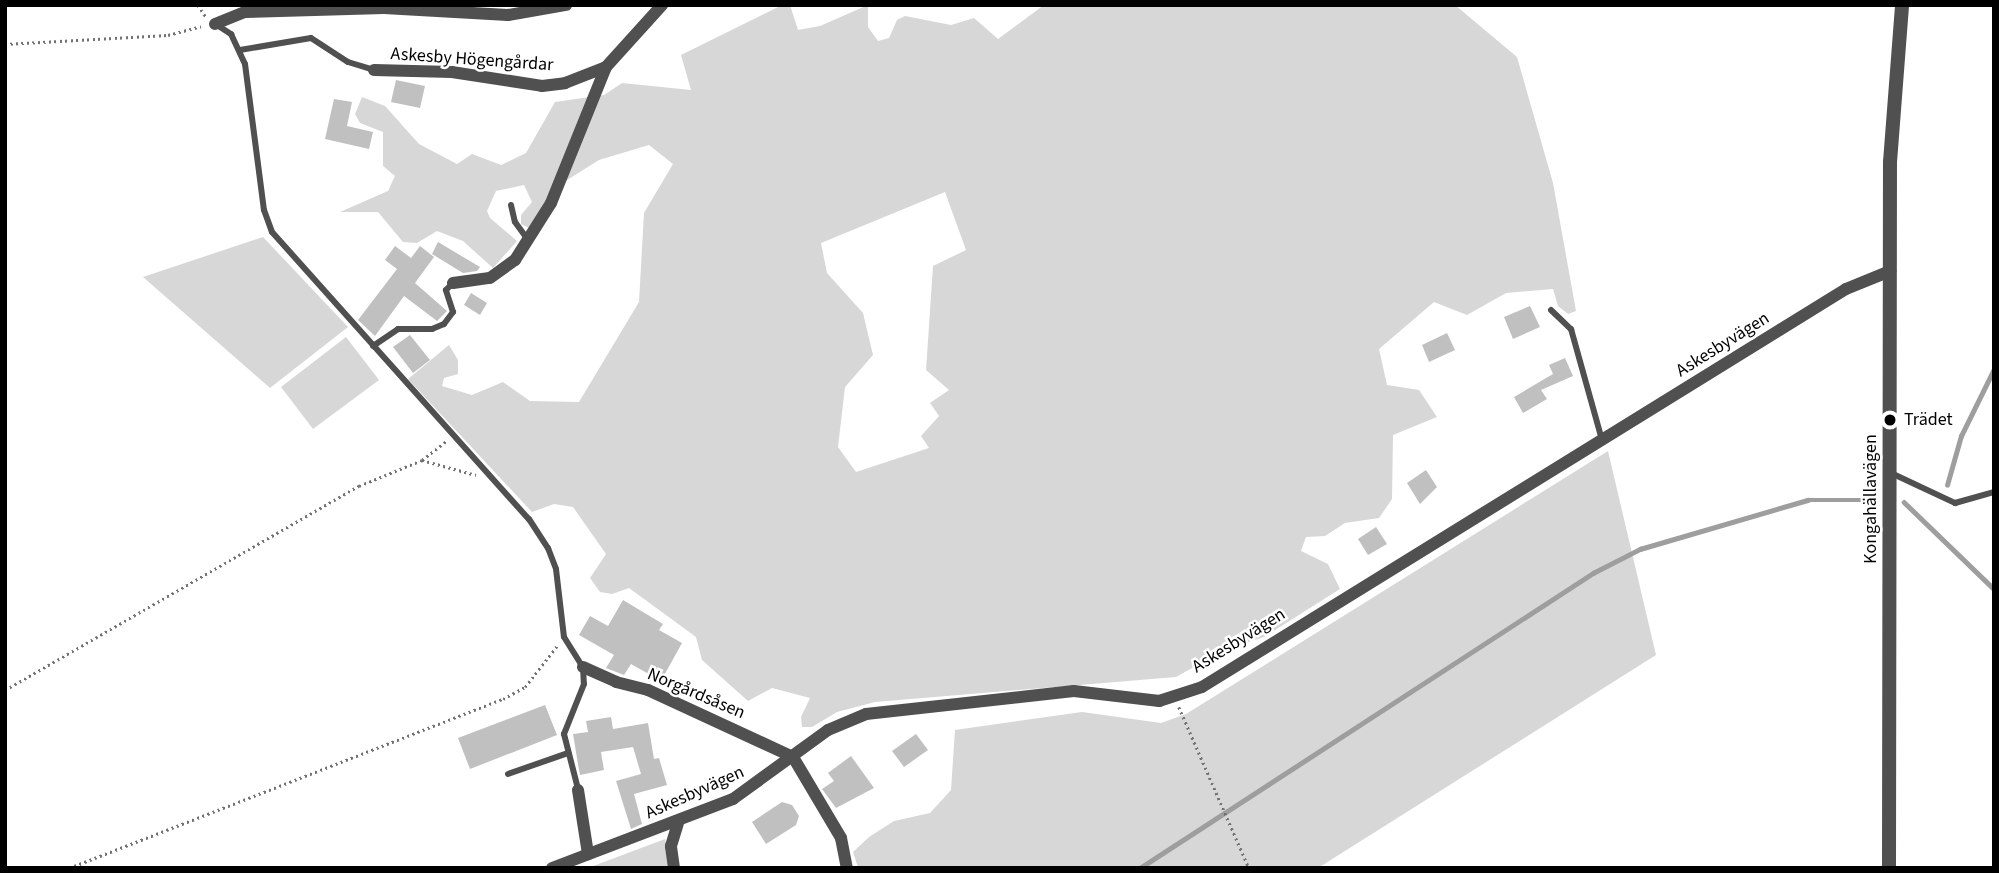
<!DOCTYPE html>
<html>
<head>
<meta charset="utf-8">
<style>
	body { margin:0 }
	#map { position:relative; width:1999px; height:873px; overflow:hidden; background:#fff; font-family:"Source Sans 3",sans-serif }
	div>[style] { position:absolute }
	.green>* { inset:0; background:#d7d7d7 }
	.stream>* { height:4.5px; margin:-2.25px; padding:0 2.25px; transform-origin:2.25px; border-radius:2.25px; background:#9e9e9e }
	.building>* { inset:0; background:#c0c0c0 }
	.path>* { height:2.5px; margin-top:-1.25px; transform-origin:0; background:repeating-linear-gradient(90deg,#727272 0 2px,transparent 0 5.5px) }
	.service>* { height:6px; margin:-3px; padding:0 3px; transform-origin:3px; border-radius:3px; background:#505050 }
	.minor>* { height:12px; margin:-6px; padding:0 6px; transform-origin:6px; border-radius:6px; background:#505050 }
	.tertiary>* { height:14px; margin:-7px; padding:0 7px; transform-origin:7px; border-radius:7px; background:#505050 }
	.dots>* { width:19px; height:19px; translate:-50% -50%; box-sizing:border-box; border:4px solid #fff; border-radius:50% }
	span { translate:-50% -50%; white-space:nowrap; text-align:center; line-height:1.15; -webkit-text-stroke:5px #fff; paint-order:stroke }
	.street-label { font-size:18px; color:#000 }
	.poi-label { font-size:18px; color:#000 }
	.left { translate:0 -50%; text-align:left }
	.frame { position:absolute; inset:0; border:7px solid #000; pointer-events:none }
</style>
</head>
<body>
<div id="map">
	<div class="green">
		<i style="clip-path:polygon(evenodd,782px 5px,790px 5px,798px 30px,820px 26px,868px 5px,868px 27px,878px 41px,889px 38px,897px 20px,905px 16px,951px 25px,974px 18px,998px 39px,1044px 5px,1455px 5px,1517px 57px,1553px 183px,1576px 311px,1568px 314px,1558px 306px,1553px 289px,1506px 293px,1467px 315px,1434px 302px,1379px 349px,1387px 385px,1419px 390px,1437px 417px,1393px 435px,1392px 499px,1379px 518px,1345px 523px,1325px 536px,1306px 537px,1301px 551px,1328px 564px,1340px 589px,1264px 637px,1226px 649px,1176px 677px,875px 702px,837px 712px,812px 727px,802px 727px,801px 717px,810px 698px,772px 688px,748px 701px,702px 660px,696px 637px,629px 588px,612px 594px,600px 592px,590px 578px,606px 554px,573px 507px,554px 504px,532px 512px,408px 379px,449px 345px,458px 360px,458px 374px,444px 378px,442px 386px,472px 395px,503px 382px,530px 401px,579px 402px,639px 302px,644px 213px,673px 164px,649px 145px,599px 160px,556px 187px,531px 229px,521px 224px,521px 215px,532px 202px,524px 185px,496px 191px,487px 211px,490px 218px,517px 241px,493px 268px,463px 241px,437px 231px,417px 243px,403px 242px,378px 212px,340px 212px,388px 191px,395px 176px,383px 166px,383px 132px,360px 123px,355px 114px,362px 97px,385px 106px,419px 144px,457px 164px,472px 154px,501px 165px,526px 153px,555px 102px,604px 95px,622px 83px,691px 90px,681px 55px,782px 5px,945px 192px,966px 250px,933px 266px,926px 370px,949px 390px,930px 403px,939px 416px,921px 436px,929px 448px,856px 472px,838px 447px,845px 387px,873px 355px,863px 313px,827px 273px,821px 243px,945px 192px)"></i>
		<i style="clip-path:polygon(263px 237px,348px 327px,270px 388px,143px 277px)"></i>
		<i style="clip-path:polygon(346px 337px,379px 380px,313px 429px,281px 387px)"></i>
		<i style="clip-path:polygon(1608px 451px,1656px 655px,1318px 868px,858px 867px,853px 852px,869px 837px,894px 821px,930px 813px,951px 790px,955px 730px,1082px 712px,1161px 723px,1186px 714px)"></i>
		<i style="clip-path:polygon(665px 839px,672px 868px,588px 868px)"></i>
	</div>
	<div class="stream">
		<i style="left:1947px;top:485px;width:51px;rotate:-74.1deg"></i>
		<i style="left:1961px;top:436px;width:75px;rotate:-63.8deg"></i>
		<i style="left:1904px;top:502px;width:125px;rotate:44deg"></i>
		<i style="left:1140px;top:868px;width:541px;rotate:-33.07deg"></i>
		<i style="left:1593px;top:573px;width:53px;rotate:-27.1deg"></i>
		<i style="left:1640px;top:549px;width:175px;rotate:-16.3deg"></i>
		<i style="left:1808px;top:500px;width:68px"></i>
	</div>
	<div class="building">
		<i style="clip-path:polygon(396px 80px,425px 86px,420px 108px,391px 102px)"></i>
		<i style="clip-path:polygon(334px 99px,352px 102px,347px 126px,373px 132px,369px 149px,325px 139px)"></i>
		<i style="clip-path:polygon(438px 242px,480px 267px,477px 271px,463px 273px,432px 254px)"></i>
		<i style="clip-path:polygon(395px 246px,411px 258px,420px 246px,434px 257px,415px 283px,447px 311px,437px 321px,404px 296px,375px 336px,358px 320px,397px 269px,385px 260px)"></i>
		<i style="clip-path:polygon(471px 293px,487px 303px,480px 315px,464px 305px)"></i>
		<i style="clip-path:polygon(1530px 306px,1540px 327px,1513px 339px,1504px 317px)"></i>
		<i style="clip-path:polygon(1447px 333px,1455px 350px,1429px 362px,1422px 345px)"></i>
		<i style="clip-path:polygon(410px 335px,430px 360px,413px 373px,393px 347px)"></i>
		<i style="clip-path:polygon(1565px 358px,1573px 376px,1541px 390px,1547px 399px,1523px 413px,1514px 397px,1553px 374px,1549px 365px)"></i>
		<i style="clip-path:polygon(1426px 470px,1437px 487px,1420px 504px,1407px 483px)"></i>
		<i style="clip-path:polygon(1376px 527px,1387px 544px,1368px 555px,1358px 539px)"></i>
		<i style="clip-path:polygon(623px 600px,663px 624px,659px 630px,682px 643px,661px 681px,631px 664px,624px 675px,606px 668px,614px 655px,579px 635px,590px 616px,608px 626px)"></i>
		<i style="clip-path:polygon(545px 705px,557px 735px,470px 769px,458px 738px)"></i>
		<i style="clip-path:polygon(611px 717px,613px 729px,648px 723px,654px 759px,659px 758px,667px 785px,634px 794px,642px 824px,631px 829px,616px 781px,641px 774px,633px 747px,601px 752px,604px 770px,580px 775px,578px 764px,573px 734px,588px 732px,586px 721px)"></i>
		<i style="clip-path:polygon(916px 734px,928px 750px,904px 767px,892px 751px)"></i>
		<i style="clip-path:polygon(851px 756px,874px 788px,836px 808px,822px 789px,834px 781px,828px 773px)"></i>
		<i style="clip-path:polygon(782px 802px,792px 805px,799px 816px,796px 825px,766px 844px,752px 822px)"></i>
	</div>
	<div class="path">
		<i style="left:198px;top:5px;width:14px;rotate:56deg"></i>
		<i style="left:5px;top:44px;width:163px;rotate:-3.2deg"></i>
		<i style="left:168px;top:35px;width:34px;rotate:-15deg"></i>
		<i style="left:422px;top:460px;width:56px;rotate:15.5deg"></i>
		<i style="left:5px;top:690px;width:409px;rotate:-30deg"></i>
		<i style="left:359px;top:486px;width:68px;rotate:-22.4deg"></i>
		<i style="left:422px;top:460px;width:31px;rotate:-38deg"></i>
		<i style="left:1179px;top:707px;width:176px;rotate:66.5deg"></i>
		<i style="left:69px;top:868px;width:466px;rotate:-21.3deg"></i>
		<i style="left:503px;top:699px;width:25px;rotate:-29deg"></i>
		<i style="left:525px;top:687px;width:52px;rotate:-52deg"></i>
	</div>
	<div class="service">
		<i style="left:217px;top:25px;width:17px;rotate:33deg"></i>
		<i style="left:231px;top:34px;width:33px;rotate:65deg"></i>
		<i style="left:245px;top:64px;width:147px;rotate:82.6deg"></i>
		<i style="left:264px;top:210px;width:23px;rotate:70deg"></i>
		<i style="left:272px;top:232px;width:385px;rotate:48.2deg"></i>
		<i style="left:529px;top:519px;width:35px;rotate:57deg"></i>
		<i style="left:548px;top:548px;width:22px;rotate:69deg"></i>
		<i style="left:556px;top:569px;width:68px;rotate:83.3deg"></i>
		<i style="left:564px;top:637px;width:36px;rotate:58deg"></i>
		<i style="left:583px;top:667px;width:17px;rotate:87deg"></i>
		<i style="left:584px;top:684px;width:54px;rotate:111.8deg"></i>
		<i style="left:564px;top:734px;width:57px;rotate:75.7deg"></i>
		<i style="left:240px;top:50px;width:72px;rotate:-9.6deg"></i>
		<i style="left:311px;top:38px;width:44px;rotate:33deg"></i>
		<i style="left:348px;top:62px;width:27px;rotate:17deg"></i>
		<i style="left:511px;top:205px;width:17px;rotate:77deg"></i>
		<i style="left:515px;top:222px;width:22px;rotate:54deg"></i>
		<i style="left:1551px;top:310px;width:28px;rotate:44deg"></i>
		<i style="left:1571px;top:329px;width:115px;rotate:74.4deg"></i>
		<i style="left:373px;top:346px;width:30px;rotate:-34deg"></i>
		<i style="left:398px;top:329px;width:34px"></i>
		<i style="left:432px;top:329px;width:13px;rotate:-23deg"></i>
		<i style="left:444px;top:324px;width:15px;rotate:-53deg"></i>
		<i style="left:453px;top:312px;width:23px;rotate:-108deg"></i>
		<i style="left:446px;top:290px;width:10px;rotate:-45deg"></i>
		<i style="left:1891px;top:473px;width:71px;rotate:25.1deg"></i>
		<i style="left:1955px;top:503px;width:41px;rotate:-15.8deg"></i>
		<i style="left:508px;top:774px;width:64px;rotate:-19.3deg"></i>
	</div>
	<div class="minor">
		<i style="left:215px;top:24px;width:32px;rotate:-22deg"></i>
		<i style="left:245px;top:12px;width:139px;rotate:-1.6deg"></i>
		<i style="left:384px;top:8px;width:124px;rotate:3.2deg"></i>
		<i style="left:508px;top:15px;width:59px;rotate:-9.8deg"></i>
		<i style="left:374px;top:70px;width:78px;rotate:1.5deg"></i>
		<i style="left:452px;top:72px;width:91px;rotate:8.8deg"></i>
		<i style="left:542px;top:86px;width:23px;rotate:-7deg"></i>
		<i style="left:565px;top:83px;width:44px;rotate:-21.3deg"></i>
		<i style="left:453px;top:283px;width:37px;rotate:-8deg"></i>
		<i style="left:490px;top:278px;width:31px;rotate:-36deg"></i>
		<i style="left:515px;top:260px;width:67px;rotate:-57.7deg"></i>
		<i style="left:551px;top:203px;width:147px;rotate:-68deg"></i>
		<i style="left:606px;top:67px;width:84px;rotate:-47.9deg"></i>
		<i style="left:583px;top:667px;width:36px;rotate:24deg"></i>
		<i style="left:616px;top:682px;width:33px;rotate:14deg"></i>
		<i style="left:648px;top:690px;width:160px;rotate:24.8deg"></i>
		<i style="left:793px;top:757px;width:94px;rotate:59.3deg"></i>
		<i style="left:841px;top:838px;width:31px;rotate:79deg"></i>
		<i style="left:578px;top:790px;width:65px;rotate:81.1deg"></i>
		<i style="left:552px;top:868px;width:194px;rotate:-20.9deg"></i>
		<i style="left:733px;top:799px;width:117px;rotate:-36deg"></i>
		<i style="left:828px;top:730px;width:41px;rotate:-22.8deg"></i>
		<i style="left:866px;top:714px;width:209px;rotate:-6.3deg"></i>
		<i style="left:1074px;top:691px;width:86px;rotate:6.7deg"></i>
		<i style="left:1159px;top:701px;width:45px;rotate:-18deg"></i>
		<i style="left:1202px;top:687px;width:757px;rotate:-31.72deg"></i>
		<i style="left:1846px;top:289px;width:48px;rotate:-22.2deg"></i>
		<i style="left:674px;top:868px;width:22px;rotate:-98deg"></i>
		<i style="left:671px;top:846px;width:24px;rotate:-73deg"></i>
	</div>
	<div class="tertiary">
		<i style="left:1889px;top:868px;width:706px;rotate:-89.92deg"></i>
		<i style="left:1890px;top:162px;width:157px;rotate:-85.6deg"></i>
	</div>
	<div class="dots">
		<i style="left:1890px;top:420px;background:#000"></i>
	</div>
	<div class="street-label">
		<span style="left:472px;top:60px;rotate:4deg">Askesby Högengårdar</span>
		<span style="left:1723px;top:345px;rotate:-32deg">Askesbyvägen</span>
		<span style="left:1871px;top:499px;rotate:-90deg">Kongahällavägen</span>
		<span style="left:1239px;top:641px;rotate:-32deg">Askesbyvägen</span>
		<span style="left:696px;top:694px;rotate:23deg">Norgårdsåsen</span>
		<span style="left:695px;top:793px;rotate:-24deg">Askesbyvägen</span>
	</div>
	<div class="poi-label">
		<span class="left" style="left:1904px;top:420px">Trädet</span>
	</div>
	<div class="frame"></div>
</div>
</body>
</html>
